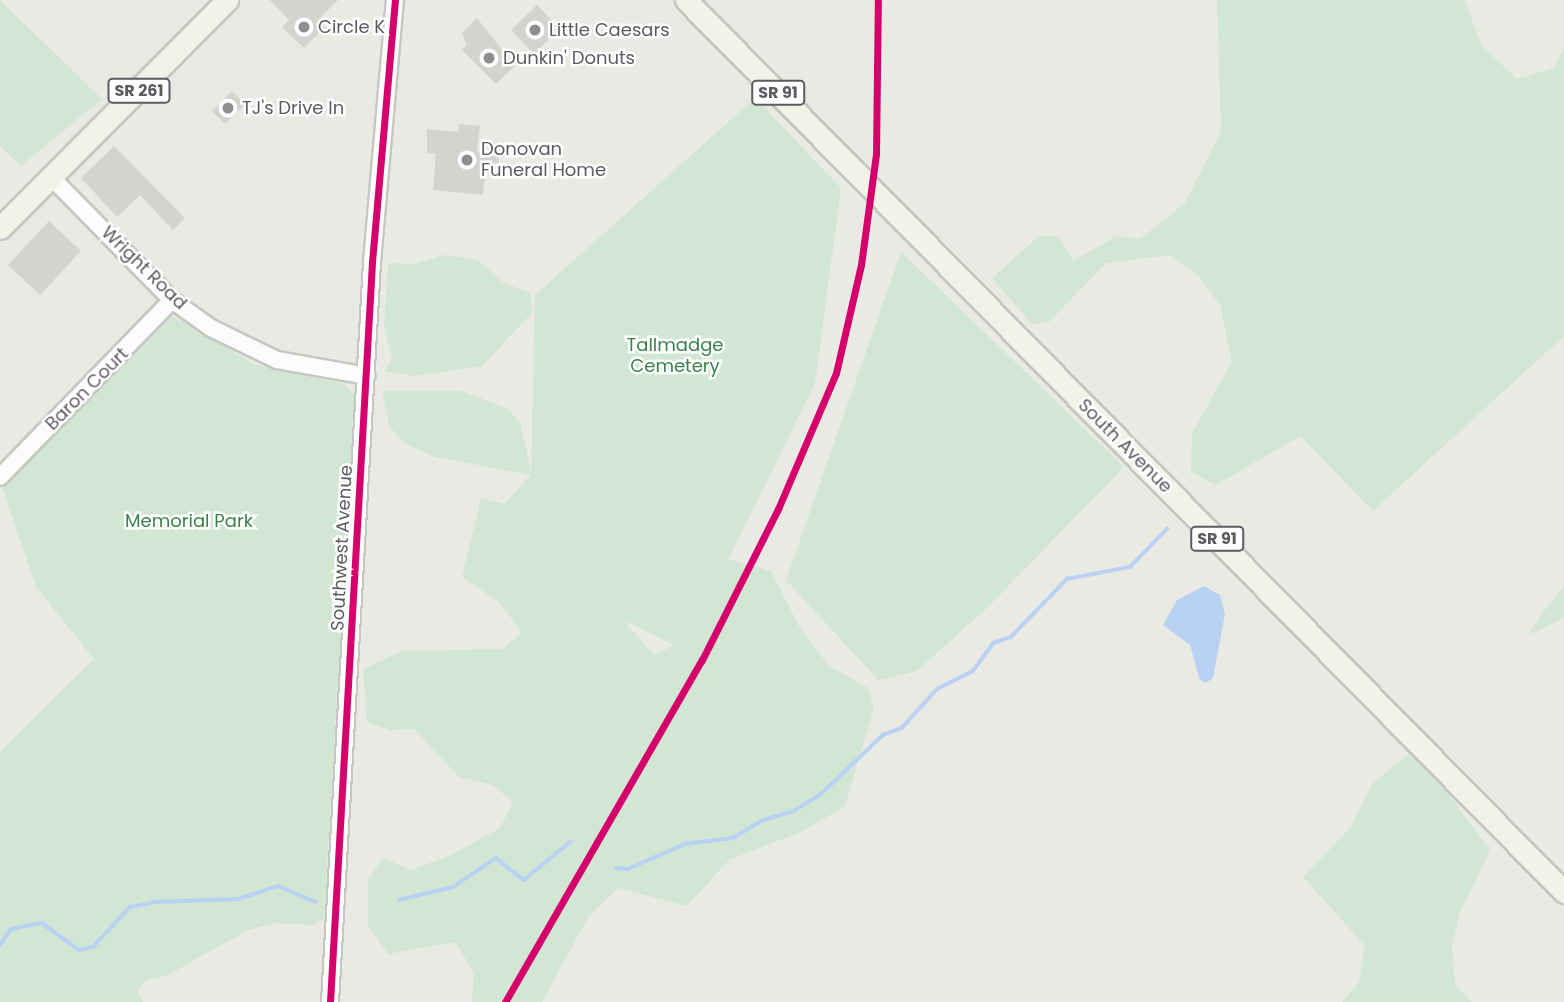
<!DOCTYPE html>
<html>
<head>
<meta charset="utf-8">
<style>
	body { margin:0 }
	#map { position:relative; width:1564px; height:1002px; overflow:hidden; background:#eaeae4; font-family:Poppins,sans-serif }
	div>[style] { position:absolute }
	.green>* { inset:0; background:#d2e6d4 }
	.water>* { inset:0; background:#b9d1f3 }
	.stream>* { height:3.5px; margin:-1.75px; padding:0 1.75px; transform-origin:1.75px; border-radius:1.75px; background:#b9d1f3 }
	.building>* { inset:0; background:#d4d3cf }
	.roads { filter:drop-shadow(2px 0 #c6c7c5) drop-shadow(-2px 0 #c6c7c5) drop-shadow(0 2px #c6c7c5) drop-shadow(0 -2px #c6c7c5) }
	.minor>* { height:16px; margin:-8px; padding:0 8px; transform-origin:8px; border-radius:8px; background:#fcfcfb }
	.major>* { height:21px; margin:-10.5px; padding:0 10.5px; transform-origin:10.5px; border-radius:10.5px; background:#f2f2e7 }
	.cycleway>* { height:7px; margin:-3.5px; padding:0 3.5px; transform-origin:3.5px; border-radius:3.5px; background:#d6006c }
	.dots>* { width:19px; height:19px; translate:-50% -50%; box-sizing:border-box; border:4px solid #fff; border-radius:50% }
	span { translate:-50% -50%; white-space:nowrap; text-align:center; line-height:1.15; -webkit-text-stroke:5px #fff; paint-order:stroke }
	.shield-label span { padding:2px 5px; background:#fff; border:2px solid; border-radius:5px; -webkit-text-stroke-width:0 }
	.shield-label { font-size:16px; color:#5a5c62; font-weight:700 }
	.poi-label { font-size:18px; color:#5a5c62 }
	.left { translate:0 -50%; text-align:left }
	.street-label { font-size:18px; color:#5a5c62 }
	.park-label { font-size:18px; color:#398249 }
</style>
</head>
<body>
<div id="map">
	<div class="green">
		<i style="clip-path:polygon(0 0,102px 99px,21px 166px,0 146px)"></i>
		<i style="clip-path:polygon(1217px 0,1465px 0,1481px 45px,1517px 79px,1554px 68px,1564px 49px,1564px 336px,1373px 511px,1300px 436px,1216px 485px,1191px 472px,1192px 433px,1232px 362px,1220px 305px,1199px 277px,1171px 255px,1106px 263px,1049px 322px,1032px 324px,992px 278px,1040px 235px,1058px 237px,1074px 261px,1116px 236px,1140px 239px,1185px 203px,1221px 132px)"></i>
		<i style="clip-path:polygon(evenodd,755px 98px,841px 188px,815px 384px,728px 559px,771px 571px,799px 626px,829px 666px,868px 688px,874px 708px,845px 806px,803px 831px,729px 860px,687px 906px,618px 888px,588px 917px,542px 1002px,472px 1002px,474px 972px,455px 942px,388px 954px,368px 925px,368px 880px,383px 858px,411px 870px,449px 856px,500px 828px,513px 802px,493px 785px,459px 777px,414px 729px,391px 730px,367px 723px,363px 669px,402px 651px,503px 649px,522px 632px,499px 602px,462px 577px,481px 498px,504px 504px,531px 475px,435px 457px,402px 442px,389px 425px,382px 391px,461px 391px,507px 408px,520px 422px,531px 472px,535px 295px,755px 98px,623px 620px,674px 645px,654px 655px,623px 620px)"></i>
		<i style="clip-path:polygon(901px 252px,1124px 467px,988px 607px,917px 671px,878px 680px,786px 580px)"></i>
		<i style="clip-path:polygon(445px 255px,478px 260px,504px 283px,530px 293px,533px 312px,482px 366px,414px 376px,385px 371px,392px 359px,384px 325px,388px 263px,414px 264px)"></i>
		<i style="clip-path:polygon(170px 314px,254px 364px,342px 383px,355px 395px,324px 918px,313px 925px,276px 923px,248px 930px,168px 975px,145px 981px,137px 991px,143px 1002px,0 1002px,0 752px,94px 659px,36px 587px,1px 483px)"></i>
		<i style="clip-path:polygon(1564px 586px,1564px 618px,1528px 635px,1544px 611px)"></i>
		<i style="clip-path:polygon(1415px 749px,1490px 850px,1460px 913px,1452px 946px,1455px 985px,1472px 1002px,1342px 1002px,1359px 982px,1365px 946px,1303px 877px,1350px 828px,1373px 783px)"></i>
	</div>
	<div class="water">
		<i style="clip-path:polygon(1204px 586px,1220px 595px,1225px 614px,1213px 678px,1206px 683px,1200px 680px,1190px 645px,1163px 625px,1177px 600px)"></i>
	</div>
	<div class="stream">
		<i style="left:616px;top:868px;width:12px;rotate:5deg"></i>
		<i style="left:628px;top:869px;width:62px;rotate:-23.7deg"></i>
		<i style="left:685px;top:844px;width:48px;rotate:-7.1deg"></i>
		<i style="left:733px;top:838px;width:33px;rotate:-31deg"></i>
		<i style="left:761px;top:821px;width:34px;rotate:-17deg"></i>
		<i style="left:794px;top:811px;width:32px;rotate:-32deg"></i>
		<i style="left:821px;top:794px;width:86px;rotate:-43.6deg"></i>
		<i style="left:883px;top:735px;width:20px;rotate:-20deg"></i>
		<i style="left:902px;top:728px;width:52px;rotate:-48.1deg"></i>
		<i style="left:937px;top:689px;width:40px;rotate:-26.6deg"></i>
		<i style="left:973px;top:671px;width:34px;rotate:-54deg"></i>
		<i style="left:993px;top:643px;width:19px;rotate:-18deg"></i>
		<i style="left:1011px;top:637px;width:81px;rotate:-46deg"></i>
		<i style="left:1067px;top:579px;width:64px;rotate:-10.8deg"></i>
		<i style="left:1130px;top:567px;width:53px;rotate:-45.8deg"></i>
		<i style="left:399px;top:900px;width:56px;rotate:-13.5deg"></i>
		<i style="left:453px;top:887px;width:52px;rotate:-34deg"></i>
		<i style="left:496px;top:858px;width:36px;rotate:38deg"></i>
		<i style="left:524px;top:880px;width:60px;rotate:-39.6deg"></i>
		<i style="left:0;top:945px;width:19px;rotate:-55deg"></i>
		<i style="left:11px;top:929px;width:32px;rotate:-11deg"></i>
		<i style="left:42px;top:923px;width:46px;rotate:36.1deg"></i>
		<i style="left:79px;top:950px;width:14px;rotate:-12deg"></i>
		<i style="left:93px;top:947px;width:54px;rotate:-47.2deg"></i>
		<i style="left:130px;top:907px;width:25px;rotate:-11deg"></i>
		<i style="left:155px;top:902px;width:83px;rotate:-2.1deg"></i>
		<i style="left:238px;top:899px;width:42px;rotate:-18deg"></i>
		<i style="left:278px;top:886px;width:41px;rotate:22.8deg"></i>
	</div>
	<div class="building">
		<i style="clip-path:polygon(270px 0,338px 0,318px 20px,325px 27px,304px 48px,282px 27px,289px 20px)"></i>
		<i style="clip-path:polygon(537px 5px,560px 29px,534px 54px,511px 30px)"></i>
		<i style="clip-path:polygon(477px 18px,515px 66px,496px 84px,462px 50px,467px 45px,462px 33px)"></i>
		<i style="clip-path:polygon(232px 91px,245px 105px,225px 124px,212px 111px)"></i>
		<i style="clip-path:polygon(459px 124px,480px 126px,477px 152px,499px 154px,498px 166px,486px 165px,483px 195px,433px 190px,436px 154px,427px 153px,427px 129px,458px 132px)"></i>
		<i style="clip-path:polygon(114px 146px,185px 218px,173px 230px,140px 195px,117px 217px,81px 178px)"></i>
		<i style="clip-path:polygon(49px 221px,81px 251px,40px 295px,8px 265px)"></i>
	</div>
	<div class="roads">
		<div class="minor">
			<i style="left:51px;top:177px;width:173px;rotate:45.5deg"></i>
			<i style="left:172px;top:300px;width:48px;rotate:35.7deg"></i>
			<i style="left:211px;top:328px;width:73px;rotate:25.9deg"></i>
			<i style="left:277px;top:360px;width:91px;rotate:10.1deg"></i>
			<i style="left:0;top:477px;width:247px;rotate:-45.8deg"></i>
			<i style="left:330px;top:1002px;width:741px;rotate:-86.75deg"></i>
			<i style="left:372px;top:262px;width:263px;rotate:-85deg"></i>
		</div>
		<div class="major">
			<i style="left:686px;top:0;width:1252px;rotate:45.45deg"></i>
			<i style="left:0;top:228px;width:322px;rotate:-45.1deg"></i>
		</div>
	</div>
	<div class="cycleway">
		<i style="left:330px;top:1002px;width:741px;rotate:-86.75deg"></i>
		<i style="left:372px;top:262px;width:263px;rotate:-85deg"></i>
		<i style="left:505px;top:1002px;width:395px;rotate:-60.1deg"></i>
		<i style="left:702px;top:660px;width:169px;rotate:-63.3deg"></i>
		<i style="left:778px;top:509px;width:148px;rotate:-66.9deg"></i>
		<i style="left:836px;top:373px;width:111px;rotate:-77deg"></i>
		<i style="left:861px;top:265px;width:112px;rotate:-82.3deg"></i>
		<i style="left:876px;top:154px;width:154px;rotate:-89.3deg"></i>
	</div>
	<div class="dots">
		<i style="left:304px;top:27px;background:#8c8e90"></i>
		<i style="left:535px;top:30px;background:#8c8e90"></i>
		<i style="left:489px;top:58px;background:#8c8e90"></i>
		<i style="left:228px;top:108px;background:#8c8e90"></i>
		<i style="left:467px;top:160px;background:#8c8e90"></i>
	</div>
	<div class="shield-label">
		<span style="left:139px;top:91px">SR 261</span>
		<span style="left:778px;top:93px">SR 91</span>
		<span style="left:1217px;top:539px">SR 91</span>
	</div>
	<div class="poi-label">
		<span class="left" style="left:318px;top:27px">Circle K</span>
		<span class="left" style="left:549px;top:30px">Little Caesars</span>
		<span class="left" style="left:503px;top:58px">Dunkin' Donuts</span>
		<span class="left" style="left:242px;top:108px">TJ's Drive In</span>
		<span class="left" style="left:481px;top:160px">Donovan<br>Funeral Home</span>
	</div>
	<div class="street-label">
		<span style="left:144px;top:268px;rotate:44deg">Wright Road</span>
		<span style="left:87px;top:389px;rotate:-45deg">Baron Court</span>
		<span style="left:1125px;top:446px;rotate:45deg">South Avenue</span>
		<span style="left:342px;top:548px;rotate:-87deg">Southwest Avenue</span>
	</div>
	<div class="park-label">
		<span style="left:675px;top:356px">Tallmadge<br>Cemetery</span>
		<span style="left:189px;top:521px">Memorial Park</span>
	</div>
</div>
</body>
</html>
